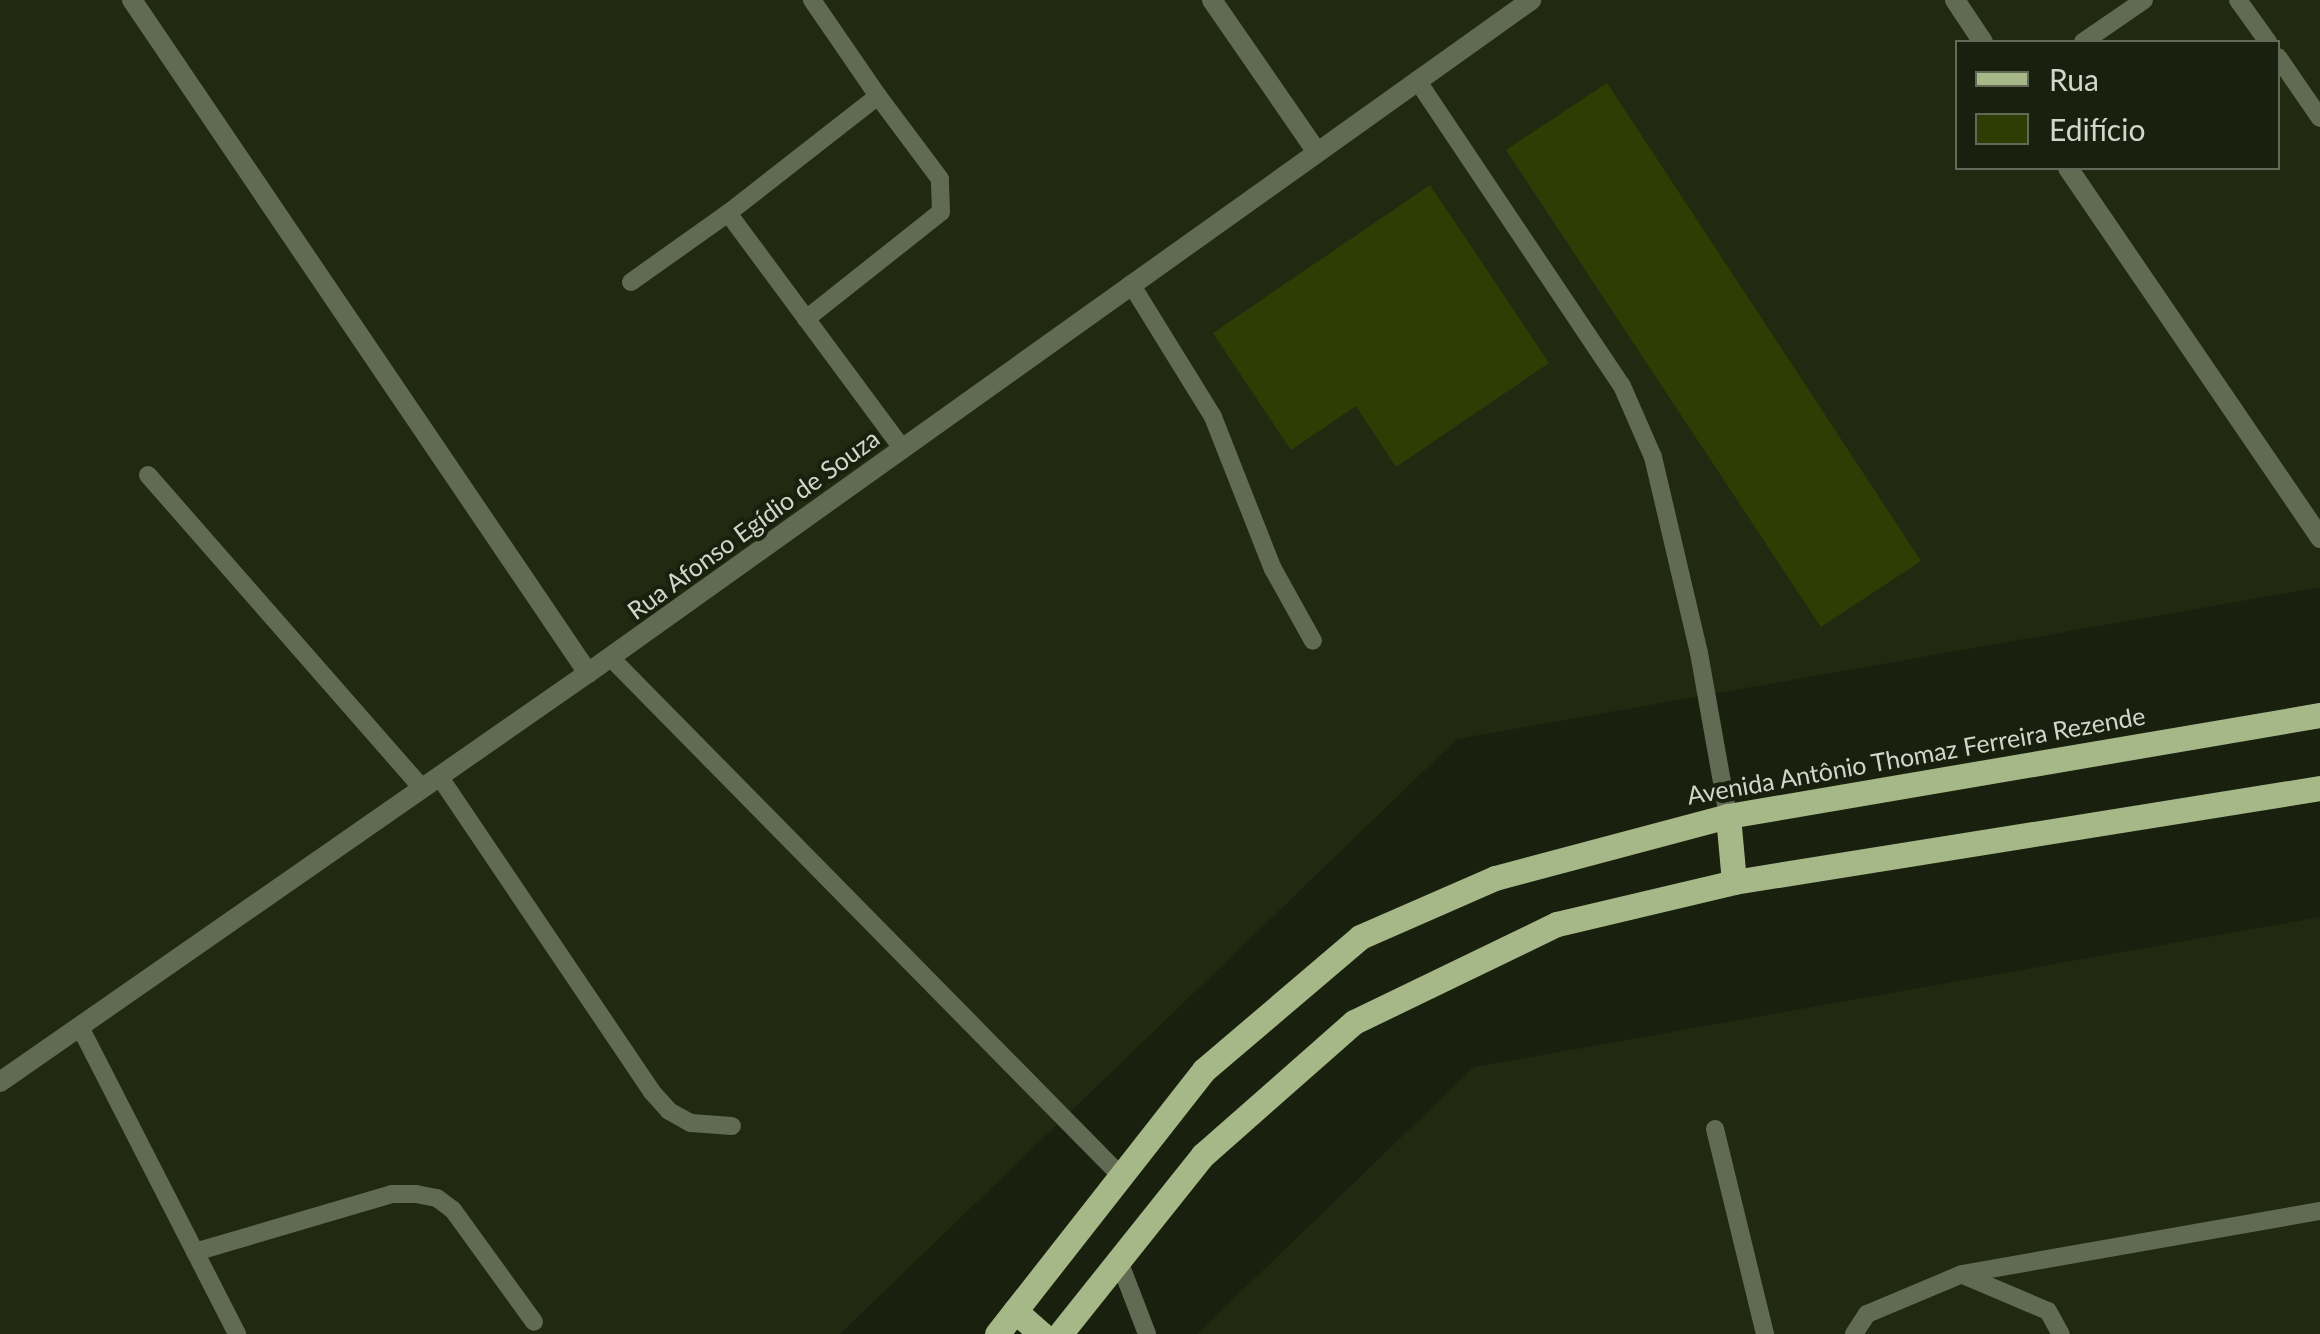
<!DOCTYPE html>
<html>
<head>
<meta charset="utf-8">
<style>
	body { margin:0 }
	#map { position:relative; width:2320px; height:1334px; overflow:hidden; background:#19200d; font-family:Lato,sans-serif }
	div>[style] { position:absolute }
	.built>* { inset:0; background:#212a10 }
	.building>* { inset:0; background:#2e3d04 }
	.lane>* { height:18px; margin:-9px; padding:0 9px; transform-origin:9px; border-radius:9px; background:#616a53 }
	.street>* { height:20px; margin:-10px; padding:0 10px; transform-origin:10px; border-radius:10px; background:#616a53 }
	.primary>* { height:25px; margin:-12.5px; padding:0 12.5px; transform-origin:12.5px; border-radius:12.5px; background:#a6b888 }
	span { translate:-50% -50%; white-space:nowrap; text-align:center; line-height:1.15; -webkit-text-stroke:8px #19200d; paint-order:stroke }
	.street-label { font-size:25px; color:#d2d7cb }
	.legend { position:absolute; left:1955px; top:40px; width:325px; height:130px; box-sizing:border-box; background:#19200d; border:2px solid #636959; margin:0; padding:12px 18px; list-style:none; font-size:30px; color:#d2d7cb }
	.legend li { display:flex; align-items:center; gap:20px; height:50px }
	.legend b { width:50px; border:2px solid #636959 }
</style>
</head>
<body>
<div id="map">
	<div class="built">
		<i style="clip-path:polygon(evenodd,0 0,2320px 0,2320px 587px,1457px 739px,840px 1334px,0 1334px,0 0,1958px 42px,2278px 42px,2278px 168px,1958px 168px,1958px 42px)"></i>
		<i style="clip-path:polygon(2320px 917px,2320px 1334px,1197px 1334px,1474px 1067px)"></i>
	</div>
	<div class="building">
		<i style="clip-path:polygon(1607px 83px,1921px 561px,1821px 627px,1506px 150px)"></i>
		<i style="clip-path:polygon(1430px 185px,1549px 363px,1396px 467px,1356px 406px,1291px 450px,1213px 333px)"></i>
	</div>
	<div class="lane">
		<i style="left:812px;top:0;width:116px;rotate:55.5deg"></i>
		<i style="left:878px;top:96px;width:190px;rotate:142deg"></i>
		<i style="left:728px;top:213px;width:292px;rotate:53.5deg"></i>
		<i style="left:2238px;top:0;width:52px;rotate:54.5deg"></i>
		<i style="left:2083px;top:42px;width:74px;rotate:-34.5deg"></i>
		<i style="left:2278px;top:57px;width:74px;rotate:55.5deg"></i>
		<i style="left:1417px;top:80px;width:368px;rotate:56.2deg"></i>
		<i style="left:1622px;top:386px;width:77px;rotate:66.4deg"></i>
		<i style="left:1653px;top:457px;width:201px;rotate:76.8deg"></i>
		<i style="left:1699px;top:653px;width:166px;rotate:79.9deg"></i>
		<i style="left:631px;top:282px;width:119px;rotate:-35.4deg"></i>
		<i style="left:1131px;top:284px;width:156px;rotate:58.3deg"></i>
		<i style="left:1213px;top:417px;width:163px;rotate:68.5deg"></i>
		<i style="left:1273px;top:569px;width:82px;rotate:60.9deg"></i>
		<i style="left:806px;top:319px;width:172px;rotate:-38.4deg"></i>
		<i style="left:941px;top:212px;width:33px;rotate:-92deg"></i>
		<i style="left:940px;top:179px;width:104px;rotate:-126.8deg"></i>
		<i style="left:148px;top:475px;width:416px;rotate:48.8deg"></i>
		<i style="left:610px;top:657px;width:728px;rotate:45.45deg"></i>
		<i style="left:439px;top:776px;width:381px;rotate:56deg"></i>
		<i style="left:652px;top:1092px;width:25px;rotate:48deg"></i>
		<i style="left:669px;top:1111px;width:25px;rotate:29deg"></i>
		<i style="left:691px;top:1123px;width:41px;rotate:4.2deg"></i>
		<i style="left:80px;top:1027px;width:345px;rotate:62.9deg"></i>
		<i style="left:1715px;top:1129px;width:211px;rotate:76.3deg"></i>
		<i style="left:195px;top:1252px;width:205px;rotate:-16.4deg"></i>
		<i style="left:392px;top:1194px;width:24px"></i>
		<i style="left:416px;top:1194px;width:21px;rotate:11deg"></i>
		<i style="left:437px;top:1198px;width:20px;rotate:37deg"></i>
		<i style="left:453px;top:1210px;width:138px;rotate:54.1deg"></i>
		<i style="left:1119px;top:1261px;width:78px;rotate:69deg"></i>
		<i style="left:1963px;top:1275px;width:92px;rotate:23deg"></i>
		<i style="left:2048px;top:1311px;width:26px;rotate:61deg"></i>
		<i style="left:1854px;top:1334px;width:24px;rotate:-57deg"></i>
		<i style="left:1867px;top:1314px;width:103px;rotate:-22.8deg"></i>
		<i style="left:1962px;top:1274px;width:364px;rotate:-10deg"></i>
	</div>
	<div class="street">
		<i style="left:132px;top:0;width:813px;rotate:55.88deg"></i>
		<i style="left:1212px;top:0;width:185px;rotate:55.4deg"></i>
		<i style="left:1955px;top:0;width:50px;rotate:56.3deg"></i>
		<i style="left:2068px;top:168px;width:448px;rotate:55.7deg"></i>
		<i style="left:0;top:1082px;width:716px;rotate:-34.82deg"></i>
		<i style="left:588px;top:673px;width:1159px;rotate:-35.51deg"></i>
	</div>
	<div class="primary">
		<i style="left:1728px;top:816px;width:66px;rotate:84.8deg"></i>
		<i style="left:1015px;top:1311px;width:35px;rotate:41deg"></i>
		<i style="left:997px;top:1334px;width:335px;rotate:-51.9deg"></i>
		<i style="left:1204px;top:1070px;width:205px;rotate:-40.4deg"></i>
		<i style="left:1360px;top:937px;width:147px;rotate:-23.6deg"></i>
		<i style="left:1495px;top:878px;width:241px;rotate:-14.9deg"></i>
		<i style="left:1728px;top:816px;width:601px;rotate:-9.68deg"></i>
		<i style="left:1060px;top:1334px;width:229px;rotate:-51.4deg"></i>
		<i style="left:1203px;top:1155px;width:201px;rotate:-41.4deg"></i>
		<i style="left:1354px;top:1022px;width:225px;rotate:-25.8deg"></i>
		<i style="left:1557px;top:924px;width:182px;rotate:-13.3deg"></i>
		<i style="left:1734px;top:882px;width:593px;rotate:-9.11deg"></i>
	</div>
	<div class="street-label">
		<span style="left:753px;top:524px;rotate:-36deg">Rua Afonso Egídio de Souza</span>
		<span style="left:1916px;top:755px;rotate:-10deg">Avenida Antônio Thomaz Ferreira Rezende</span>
	</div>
	<ul class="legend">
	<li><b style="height:12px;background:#a6b888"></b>Rua</li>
	<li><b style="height:28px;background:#2e3d04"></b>Edifício</li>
	</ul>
</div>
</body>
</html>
